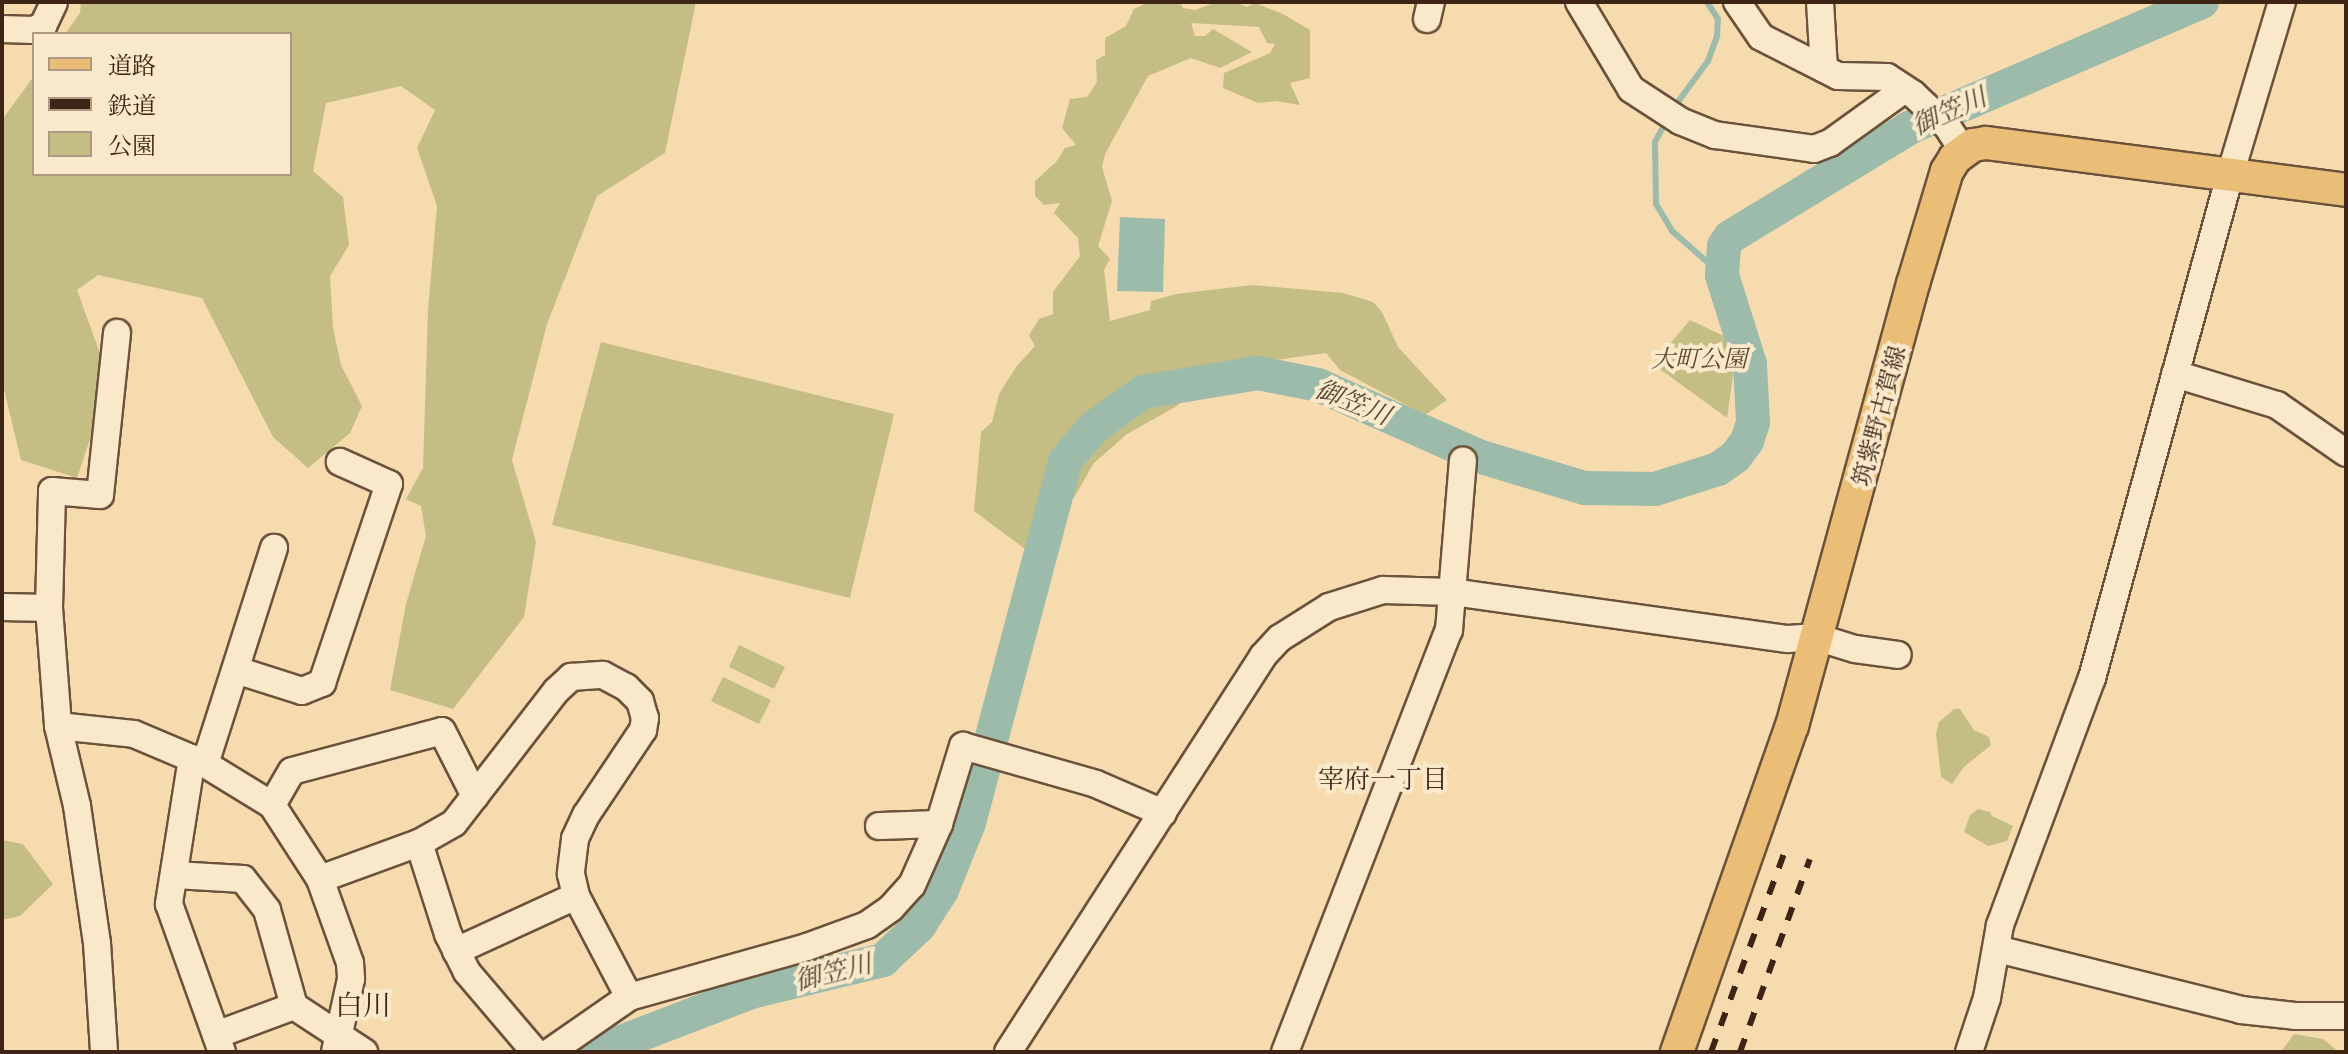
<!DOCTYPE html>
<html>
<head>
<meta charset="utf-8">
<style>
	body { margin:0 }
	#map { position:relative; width:2348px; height:1054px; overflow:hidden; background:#f6dbae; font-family:"Gentium Book Plus","Noto Serif JP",serif }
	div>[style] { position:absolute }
	.green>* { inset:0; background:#c4be85 }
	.water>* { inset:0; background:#9dbbab }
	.stream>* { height:6px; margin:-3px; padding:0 3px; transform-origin:3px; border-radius:3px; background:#9dbbab }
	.river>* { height:34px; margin:-17px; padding:0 17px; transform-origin:17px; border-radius:17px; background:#9dbbab }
	.roads { filter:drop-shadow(2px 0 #6b523b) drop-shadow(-2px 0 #6b523b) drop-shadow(0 2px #6b523b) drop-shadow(0 -2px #6b523b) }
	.minor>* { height:26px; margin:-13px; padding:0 13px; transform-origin:13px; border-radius:13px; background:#f9e8ca }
	.major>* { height:32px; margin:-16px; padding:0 16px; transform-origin:16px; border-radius:16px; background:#ebbe77 }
	.rail>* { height:6px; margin-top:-3px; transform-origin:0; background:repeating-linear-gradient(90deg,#3d2415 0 14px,transparent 0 28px) }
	span { translate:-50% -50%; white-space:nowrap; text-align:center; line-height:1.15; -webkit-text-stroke:8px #f9e8ca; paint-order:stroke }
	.park-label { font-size:24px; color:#5f4a31; font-style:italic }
	.street-label { font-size:24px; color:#3d2415 }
	.water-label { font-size:26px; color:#554a3a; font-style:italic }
	.neighbourhood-label { font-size:26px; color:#3d2415 }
	.quarter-label { font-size:28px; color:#3d2415 }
	.frame { position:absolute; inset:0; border:4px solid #3d2415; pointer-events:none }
	.legend { position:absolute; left:32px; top:32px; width:260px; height:144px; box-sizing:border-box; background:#f9e8ca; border:2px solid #ae9a82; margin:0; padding:10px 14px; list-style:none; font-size:24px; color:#3d2415 }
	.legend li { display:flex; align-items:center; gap:16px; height:40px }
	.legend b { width:40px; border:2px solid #ae9a82 }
</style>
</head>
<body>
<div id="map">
	<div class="green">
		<i style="clip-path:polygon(81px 2px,696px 2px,665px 153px,597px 196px,547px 324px,512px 460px,536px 542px,524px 617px,453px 709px,390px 690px,406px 604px,426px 536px,421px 506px,406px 499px,423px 468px,428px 310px,437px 206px,417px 148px,435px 110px,401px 86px,326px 103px,313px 171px,343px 197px,349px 245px,330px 276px,333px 328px,341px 365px,362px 406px,350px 433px,308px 468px,273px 437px,202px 298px,98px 275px,77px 290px,101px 356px,97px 418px,77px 478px,21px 460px,2px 381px,2px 120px,34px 76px,34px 174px,290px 174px,290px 34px,65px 34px,80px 13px)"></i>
		<i style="clip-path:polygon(1149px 2px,1180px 2px,1183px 8px,1195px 10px,1217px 2px,1235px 2px,1247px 7px,1255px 3px,1283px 14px,1310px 30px,1310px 78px,1290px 83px,1300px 105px,1276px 101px,1258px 103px,1223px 88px,1224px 73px,1270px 53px,1275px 44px,1267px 43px,1259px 27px,1191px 23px,1195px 36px,1205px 36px,1213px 29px,1252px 52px,1220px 68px,1191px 58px,1148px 76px,1105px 154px,1102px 167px,1112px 201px,1098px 246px,1110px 259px,1104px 270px,1110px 321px,1150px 310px,1151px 301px,1176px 294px,1252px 285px,1343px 293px,1373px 302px,1382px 312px,1398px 347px,1447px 400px,1425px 415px,1340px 370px,1326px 353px,1211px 369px,1177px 406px,1127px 434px,1094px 463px,1065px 513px,1042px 614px,1032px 615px,1025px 549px,974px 511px,981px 432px,992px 422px,999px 394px,1016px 367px,1035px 346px,1029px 335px,1039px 319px,1053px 314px,1053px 292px,1080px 256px,1078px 238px,1054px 213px,1060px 203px,1044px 205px,1035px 196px,1035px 181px,1056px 162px,1065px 148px,1076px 145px,1062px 128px,1070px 99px,1087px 97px,1097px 82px,1096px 60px,1105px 55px,1105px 38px,1126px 26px,1134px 9px)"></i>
		<i style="clip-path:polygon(1690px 320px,1728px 338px,1734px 369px,1727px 418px,1653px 364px)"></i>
		<i style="clip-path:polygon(601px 342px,894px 414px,850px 598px,552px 525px)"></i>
		<i style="clip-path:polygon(739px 645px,785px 667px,774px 689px,729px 667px)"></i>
		<i style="clip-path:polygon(723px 677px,771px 700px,759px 724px,711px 701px)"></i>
		<i style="clip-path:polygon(1954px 709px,1960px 709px,1974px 730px,1989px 737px,1991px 745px,1964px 767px,1952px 784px,1941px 777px,1936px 734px,1939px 722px)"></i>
		<i style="clip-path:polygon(1978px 809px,1990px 812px,1992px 816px,2013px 826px,2007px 841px,1988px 846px,1964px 832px,1970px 815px)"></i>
		<i style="clip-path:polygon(2px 840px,23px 844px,53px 884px,20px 916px,2px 920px)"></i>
		<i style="clip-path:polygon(2294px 1034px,2323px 1039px,2339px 1052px,2281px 1052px)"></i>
	</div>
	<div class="water">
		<i style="clip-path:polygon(1120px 217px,1165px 219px,1163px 292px,1117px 291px)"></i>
	</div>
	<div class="stream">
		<i style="left:1672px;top:110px;width:61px;rotate:-53.7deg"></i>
		<i style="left:1708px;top:61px;width:27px;rotate:-70deg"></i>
		<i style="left:1717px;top:36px;width:17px;rotate:-87deg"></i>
		<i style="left:1718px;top:19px;width:20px;rotate:-123deg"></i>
		<i style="left:1667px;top:120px;width:25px;rotate:119deg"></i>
		<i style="left:1655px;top:142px;width:62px;rotate:89.1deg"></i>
		<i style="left:1656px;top:204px;width:31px;rotate:59deg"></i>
		<i style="left:1672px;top:231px;width:67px;rotate:41.3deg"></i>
	</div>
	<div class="river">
		<i style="left:595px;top:1052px;width:167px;rotate:-21deg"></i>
		<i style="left:751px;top:992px;width:136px;rotate:-13.6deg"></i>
		<i style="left:883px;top:960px;width:50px;rotate:-43.4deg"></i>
		<i style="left:919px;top:926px;width:43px;rotate:-57.4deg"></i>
		<i style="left:942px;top:890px;width:72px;rotate:-68.1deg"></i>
		<i style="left:969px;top:823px;width:375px;rotate:-75.1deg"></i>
		<i style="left:1065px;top:461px;width:45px;rotate:-49.5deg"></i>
		<i style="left:1094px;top:427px;width:60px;rotate:-35.5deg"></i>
		<i style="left:1143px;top:392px;width:117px;rotate:-9.4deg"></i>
		<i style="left:1258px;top:373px;width:61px;rotate:11.3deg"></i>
		<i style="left:1318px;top:385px;width:175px;rotate:23.9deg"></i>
		<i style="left:1478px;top:456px;width:112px;rotate:16.7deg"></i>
		<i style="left:1585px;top:488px;width:70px;rotate:0.8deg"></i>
		<i style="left:1655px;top:489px;width:66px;rotate:-17.6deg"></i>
		<i style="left:1718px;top:469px;width:21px;rotate:-35deg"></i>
		<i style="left:1735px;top:457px;width:20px;rotate:-53deg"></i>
		<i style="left:1747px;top:441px;width:20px;rotate:-72deg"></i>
		<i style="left:1753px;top:422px;width:58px;rotate:-93deg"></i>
		<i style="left:1750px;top:364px;width:93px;rotate:-107.5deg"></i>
		<i style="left:1722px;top:275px;width:29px;rotate:-86deg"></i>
		<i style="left:1724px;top:246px;width:11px;rotate:-56deg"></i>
		<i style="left:1730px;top:237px;width:210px;rotate:-31.3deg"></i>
		<i style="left:1909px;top:128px;width:319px;rotate:-23.3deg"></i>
	</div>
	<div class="roads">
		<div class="minor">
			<i style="left:1579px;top:2px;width:101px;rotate:59.1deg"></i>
			<i style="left:1631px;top:89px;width:59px;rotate:33.1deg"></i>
			<i style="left:1680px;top:121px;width:38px;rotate:22deg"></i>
			<i style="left:1715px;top:135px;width:100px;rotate:8deg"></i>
			<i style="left:1814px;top:149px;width:17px;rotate:-21deg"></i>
			<i style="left:1830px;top:143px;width:92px;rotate:-35.8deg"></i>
			<i style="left:1737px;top:2px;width:42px;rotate:55.6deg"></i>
			<i style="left:1761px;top:37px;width:86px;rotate:26.9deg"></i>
			<i style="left:1838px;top:76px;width:49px;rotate:1.2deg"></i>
			<i style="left:1887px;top:77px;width:31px;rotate:33deg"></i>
			<i style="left:1913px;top:94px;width:47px;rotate:43.3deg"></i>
			<i style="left:1947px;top:126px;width:30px;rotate:57deg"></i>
			<i style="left:1820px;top:2px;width:67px;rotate:86.6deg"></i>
			<i style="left:1427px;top:19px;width:17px;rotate:-77deg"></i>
			<i style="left:2px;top:29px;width:31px;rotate:2deg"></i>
			<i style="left:33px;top:30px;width:11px;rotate:-22deg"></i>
			<i style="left:43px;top:26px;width:26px;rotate:-65deg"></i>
			<i style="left:2175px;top:374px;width:107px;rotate:16.9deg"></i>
			<i style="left:2277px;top:405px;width:84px;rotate:34.8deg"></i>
			<i style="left:2px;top:607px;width:47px;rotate:1.2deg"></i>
			<i style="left:49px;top:608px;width:118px;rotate:85.6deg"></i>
			<i style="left:58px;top:726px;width:82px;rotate:76.6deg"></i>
			<i style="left:77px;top:806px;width:138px;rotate:81.7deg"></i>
			<i style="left:97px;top:943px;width:109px;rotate:86.3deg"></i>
			<i style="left:49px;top:608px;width:117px;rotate:-88.5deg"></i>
			<i style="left:52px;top:491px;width:48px;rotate:4.8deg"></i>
			<i style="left:100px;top:495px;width:163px;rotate:-84deg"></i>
			<i style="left:236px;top:670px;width:69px;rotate:17.7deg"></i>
			<i style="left:302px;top:691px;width:22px;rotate:-22deg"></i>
			<i style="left:322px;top:683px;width:210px;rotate:-71.4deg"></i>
			<i style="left:389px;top:484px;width:54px;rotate:-155.8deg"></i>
			<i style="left:58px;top:726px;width:76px;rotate:6deg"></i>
			<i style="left:134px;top:734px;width:77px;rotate:22.9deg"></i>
			<i style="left:205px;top:764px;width:79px;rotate:31.5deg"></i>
			<i style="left:272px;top:805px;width:88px;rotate:57deg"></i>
			<i style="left:320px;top:879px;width:89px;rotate:70.3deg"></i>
			<i style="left:350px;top:963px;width:16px;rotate:86deg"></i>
			<i style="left:351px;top:979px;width:75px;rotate:102.4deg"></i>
			<i style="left:192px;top:758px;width:148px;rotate:99deg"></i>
			<i style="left:169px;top:904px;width:157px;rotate:70.3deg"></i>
			<i style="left:205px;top:764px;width:227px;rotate:-72.3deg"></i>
			<i style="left:272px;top:805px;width:39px;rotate:-60deg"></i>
			<i style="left:292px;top:771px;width:155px;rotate:-14.9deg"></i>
			<i style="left:442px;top:731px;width:73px;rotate:63.1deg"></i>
			<i style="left:879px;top:826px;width:60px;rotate:-1.9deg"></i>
			<i style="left:419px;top:843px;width:96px;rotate:72.3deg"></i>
			<i style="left:448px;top:934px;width:42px;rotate:63.4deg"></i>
			<i style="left:467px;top:972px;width:105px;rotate:49.6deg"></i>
			<i style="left:175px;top:875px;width:68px;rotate:3.4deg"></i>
			<i style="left:243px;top:879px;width:39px;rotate:52deg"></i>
			<i style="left:267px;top:910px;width:100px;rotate:74.3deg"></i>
			<i style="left:320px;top:879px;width:105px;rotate:-20deg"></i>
			<i style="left:419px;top:843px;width:40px;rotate:-29.7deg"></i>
			<i style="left:454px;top:823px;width:167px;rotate:-52.3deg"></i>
			<i style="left:556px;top:691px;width:21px;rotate:-43deg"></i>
			<i style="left:571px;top:677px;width:32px;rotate:-4deg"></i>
			<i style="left:603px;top:675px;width:26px;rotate:28deg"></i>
			<i style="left:626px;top:687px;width:20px;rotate:45deg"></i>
			<i style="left:640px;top:701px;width:18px;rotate:74deg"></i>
			<i style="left:645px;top:718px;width:12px;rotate:99deg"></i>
			<i style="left:643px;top:730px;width:102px;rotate:123.8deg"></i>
			<i style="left:586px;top:815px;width:26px;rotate:115deg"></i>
			<i style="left:575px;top:839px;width:35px;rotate:97deg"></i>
			<i style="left:571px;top:874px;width:23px;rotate:77deg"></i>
			<i style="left:576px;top:896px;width:114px;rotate:62.3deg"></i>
			<i style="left:1997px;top:949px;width:252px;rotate:14deg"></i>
			<i style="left:2241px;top:1010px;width:54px;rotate:6.3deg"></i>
			<i style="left:2295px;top:1016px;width:51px"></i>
			<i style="left:456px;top:951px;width:132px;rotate:-24.6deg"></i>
			<i style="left:216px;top:1035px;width:83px;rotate:-20.4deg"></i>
			<i style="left:294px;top:1006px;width:84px;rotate:33.3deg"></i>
			<i style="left:550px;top:1052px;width:96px;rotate:-34.8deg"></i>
			<i style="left:629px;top:997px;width:185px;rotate:-15.7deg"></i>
			<i style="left:807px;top:947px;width:64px;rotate:-20.1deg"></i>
			<i style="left:867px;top:925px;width:29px;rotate:-35deg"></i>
			<i style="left:891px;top:908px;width:31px;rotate:-48deg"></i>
			<i style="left:912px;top:885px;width:67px;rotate:-66.1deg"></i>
			<i style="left:939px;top:824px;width:82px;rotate:-72.9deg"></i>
			<i style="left:963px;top:746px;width:138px;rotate:15.9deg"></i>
			<i style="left:1096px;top:784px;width:73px;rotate:23.4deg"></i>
			<i style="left:1008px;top:1052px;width:471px;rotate:-57.2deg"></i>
			<i style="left:1263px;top:656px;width:25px;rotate:-47deg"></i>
			<i style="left:1280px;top:638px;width:58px;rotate:-32.3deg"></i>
			<i style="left:1329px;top:607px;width:57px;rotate:-17.5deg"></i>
			<i style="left:1383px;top:590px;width:69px;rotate:1.7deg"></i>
			<i style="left:1452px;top:592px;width:339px;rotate:8deg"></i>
			<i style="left:1788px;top:639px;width:28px;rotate:-4deg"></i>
			<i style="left:1816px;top:637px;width:41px;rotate:17.1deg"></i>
			<i style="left:1855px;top:649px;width:43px;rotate:7.9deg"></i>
			<i style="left:1285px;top:1052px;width:453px;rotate:-68.8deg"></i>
			<i style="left:1449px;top:630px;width:170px;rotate:-85.3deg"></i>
			<i style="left:1969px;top:1052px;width:57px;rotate:-71.6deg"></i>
			<i style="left:1987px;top:998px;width:74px;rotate:-79.9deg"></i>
			<i style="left:2000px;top:925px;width:264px;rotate:-69.6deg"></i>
			<i style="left:2092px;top:678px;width:522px;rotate:-74.66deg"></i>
			<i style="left:2230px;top:175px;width:181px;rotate:-73.3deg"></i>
		</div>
		<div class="major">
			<i style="left:1677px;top:1052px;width:346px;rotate:-70.6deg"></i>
			<i style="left:1792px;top:726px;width:458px;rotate:-74.7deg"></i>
			<i style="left:1913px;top:284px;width:118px;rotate:-73.3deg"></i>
			<i style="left:1947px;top:171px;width:15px;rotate:-58deg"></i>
			<i style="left:1955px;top:158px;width:22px;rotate:-36deg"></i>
			<i style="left:1973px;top:145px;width:13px;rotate:-9deg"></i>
			<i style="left:1986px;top:143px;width:363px;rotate:7.4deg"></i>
		</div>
	</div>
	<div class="rail">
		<i style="left:1711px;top:1052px;width:214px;rotate:-69.8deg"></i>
		<i style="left:1740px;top:1052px;width:205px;rotate:-70.1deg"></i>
	</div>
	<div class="park-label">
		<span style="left:1699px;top:359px">大町公園</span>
	</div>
	<div class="street-label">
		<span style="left:1879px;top:416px;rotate:-75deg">筑紫野古賀線</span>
	</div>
	<div class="water-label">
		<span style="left:1949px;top:111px;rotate:-24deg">御笠川</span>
		<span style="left:1353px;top:402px;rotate:22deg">御笠川</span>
		<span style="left:833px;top:972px;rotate:-14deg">御笠川</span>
	</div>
	<div class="neighbourhood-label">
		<span style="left:1383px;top:779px">宰府一丁目</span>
	</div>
	<div class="quarter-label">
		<span style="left:363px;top:1005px">白川</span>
	</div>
	<div class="frame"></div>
	<ul class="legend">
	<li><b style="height:10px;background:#ebbe77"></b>道路</li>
	<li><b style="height:10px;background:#3d2415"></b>鉄道</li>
	<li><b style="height:22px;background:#c4be85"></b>公園</li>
	</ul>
</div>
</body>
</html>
